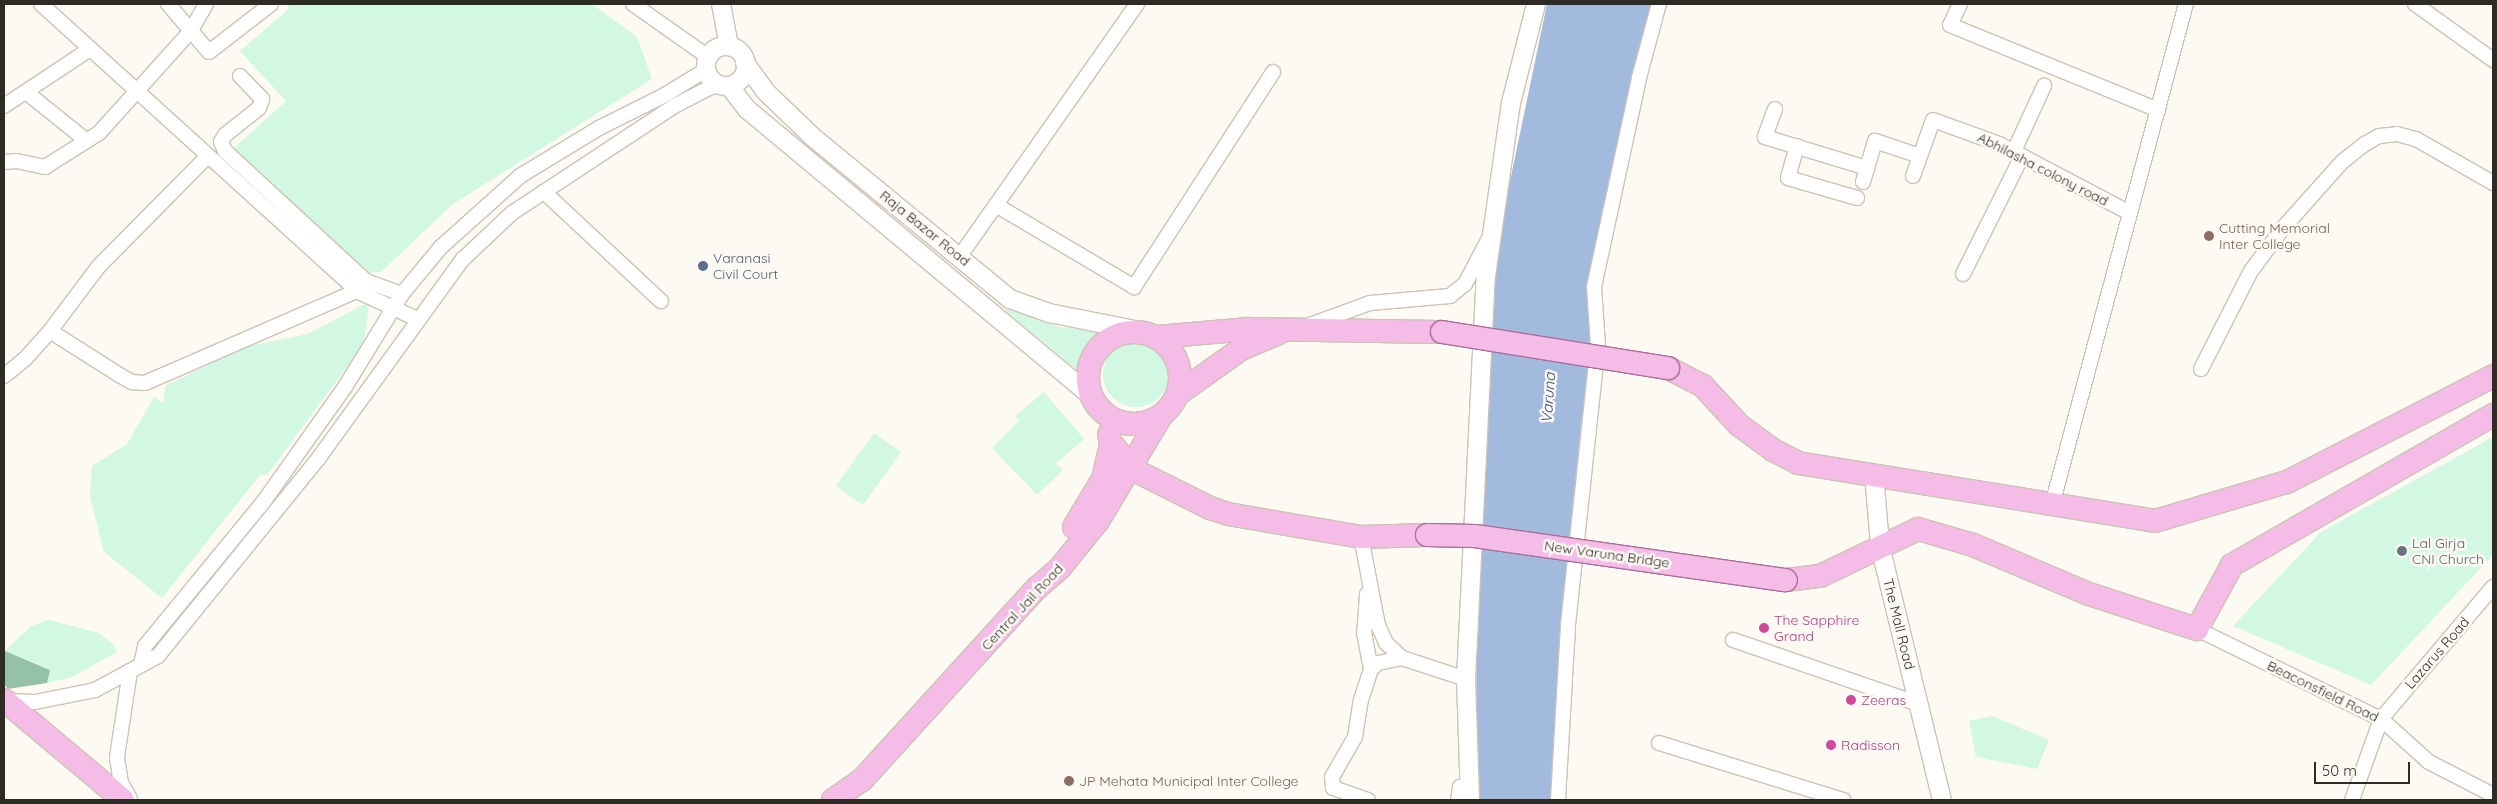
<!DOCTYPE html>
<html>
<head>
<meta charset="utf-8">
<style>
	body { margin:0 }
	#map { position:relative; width:2497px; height:804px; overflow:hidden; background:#fdf9f3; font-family:Quicksand,sans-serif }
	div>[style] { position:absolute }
	.green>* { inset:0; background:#d2f7e2 }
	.round { border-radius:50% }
	.forest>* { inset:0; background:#94c1a8 }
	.water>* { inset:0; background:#a3badf }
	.roads { filter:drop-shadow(1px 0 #cdc3b4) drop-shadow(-1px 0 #cdc3b4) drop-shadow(0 1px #cdc3b4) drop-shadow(0 -1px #cdc3b4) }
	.minor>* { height:14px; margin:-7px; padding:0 7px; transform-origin:7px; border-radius:7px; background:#fff }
	.tertiary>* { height:18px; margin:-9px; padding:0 9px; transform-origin:9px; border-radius:9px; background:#fff }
	.tertiary>.ring { margin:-9px; padding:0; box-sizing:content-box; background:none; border:18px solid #fff; border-radius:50% }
	.primary>* { height:22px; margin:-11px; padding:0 11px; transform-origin:11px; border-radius:11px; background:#f6bce8 }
	.primary>.ring { margin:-11px; padding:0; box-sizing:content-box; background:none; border:22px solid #f6bce8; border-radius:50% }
	.bridges { filter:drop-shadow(1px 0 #ac6c99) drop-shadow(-1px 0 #ac6c99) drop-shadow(0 1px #ac6c99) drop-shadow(0 -1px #ac6c99) }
	.primary-bridge>* { height:22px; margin:-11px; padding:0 11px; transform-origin:11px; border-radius:11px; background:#f6bce8 }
	.dots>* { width:14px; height:14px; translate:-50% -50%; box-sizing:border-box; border:2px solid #fdf9f3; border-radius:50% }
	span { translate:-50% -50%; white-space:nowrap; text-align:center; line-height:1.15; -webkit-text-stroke:5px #fdf9f3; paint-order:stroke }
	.street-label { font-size:14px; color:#2e2a24 }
	.education-label { font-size:14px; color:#785e54 }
	.left { translate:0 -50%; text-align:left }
	.service-label { font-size:14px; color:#4e5e75 }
	.worship-label { font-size:14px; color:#5b616d }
	.hotel-label { font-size:14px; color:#b23c85 }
	.water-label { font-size:15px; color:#2a4879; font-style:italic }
	.frame { position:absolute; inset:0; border:5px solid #2e2a24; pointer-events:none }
	.scale { position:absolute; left:2314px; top:762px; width:96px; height:22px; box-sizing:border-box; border:2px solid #2e2a24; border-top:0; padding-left:6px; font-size:15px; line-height:18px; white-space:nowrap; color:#2e2a24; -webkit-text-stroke:4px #fdf9f3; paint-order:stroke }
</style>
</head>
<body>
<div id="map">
	<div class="green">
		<i style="clip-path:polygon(287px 4px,592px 4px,637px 37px,652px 79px,453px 204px,381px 272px,365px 273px,233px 149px,286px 101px,240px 51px,289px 9px)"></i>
		<i style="clip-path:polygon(365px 304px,369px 308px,363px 345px,267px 475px,260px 475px,162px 598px,104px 552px,90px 496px,92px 466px,127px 444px,154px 397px,163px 403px,166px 385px,249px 346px,308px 334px)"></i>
		<i style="clip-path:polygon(1008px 309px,1059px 327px,1103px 332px,1091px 343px,1084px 357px,1082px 374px,1005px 310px)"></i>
		<i class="round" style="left:1103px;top:341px;width:66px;height:66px"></i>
		<i style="clip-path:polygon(1044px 392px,1084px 439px,1056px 463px,1063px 470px,1037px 495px,992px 448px,1019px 421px,1015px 416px)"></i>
		<i style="clip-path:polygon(874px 433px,901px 452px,863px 505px,836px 486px)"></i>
		<i style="clip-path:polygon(2493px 437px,2493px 555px,2371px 685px,2233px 626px,2321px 532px)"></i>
		<i style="clip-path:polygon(49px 620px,99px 633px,114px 645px,117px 652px,72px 677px,47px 683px,50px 669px,5px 651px,31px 626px)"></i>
		<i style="clip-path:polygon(1992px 716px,2049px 740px,2037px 769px,1976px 757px,1969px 721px)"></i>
	</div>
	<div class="forest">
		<i style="clip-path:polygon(5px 651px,50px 670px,47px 683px,8px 689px,4px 684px)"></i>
	</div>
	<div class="water">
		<i style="clip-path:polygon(1547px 4px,1668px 4px,1660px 21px,1600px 285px,1581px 425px,1563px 601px,1554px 800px,1477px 800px,1476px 607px,1484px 306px)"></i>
	</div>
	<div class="roads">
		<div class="minor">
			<i style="left:41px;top:4px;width:427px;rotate:42.2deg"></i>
			<i style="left:357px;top:291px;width:66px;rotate:25deg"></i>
			<i style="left:168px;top:4px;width:63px;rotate:49.5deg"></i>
			<i style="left:209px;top:52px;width:78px;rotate:-37.7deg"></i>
			<i style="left:633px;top:4px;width:92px;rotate:35.2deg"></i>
			<i style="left:1960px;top:4px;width:23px;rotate:115deg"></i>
			<i style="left:1950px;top:25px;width:225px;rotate:22.2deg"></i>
			<i style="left:2415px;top:4px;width:96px;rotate:35.7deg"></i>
			<i style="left:240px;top:76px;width:32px;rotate:46deg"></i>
			<i style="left:262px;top:99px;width:9px;rotate:108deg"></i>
			<i style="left:259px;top:108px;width:43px;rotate:141.5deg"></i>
			<i style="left:225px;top:135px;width:8px;rotate:120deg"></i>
			<i style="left:221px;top:142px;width:10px;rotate:66deg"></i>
			<i style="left:225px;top:151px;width:192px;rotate:42.7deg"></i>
			<i style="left:366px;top:281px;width:38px;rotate:20deg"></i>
			<i style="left:26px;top:92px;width:78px;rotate:38.8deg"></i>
			<i style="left:4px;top:106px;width:103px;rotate:-33.5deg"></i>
			<i style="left:1775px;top:109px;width:30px;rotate:110deg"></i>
			<i style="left:1765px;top:137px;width:107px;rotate:16.9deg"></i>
			<i style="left:1797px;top:146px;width:33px;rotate:106deg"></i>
			<i style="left:1788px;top:178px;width:72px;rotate:16.2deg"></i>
			<i style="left:2014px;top:151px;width:72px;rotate:-65.2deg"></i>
			<i style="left:4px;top:162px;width:13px;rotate:-4deg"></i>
			<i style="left:17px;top:161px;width:29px;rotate:12deg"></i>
			<i style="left:45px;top:167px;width:64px;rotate:-32.2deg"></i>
			<i style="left:99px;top:133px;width:136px;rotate:-48deg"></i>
			<i style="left:190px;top:32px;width:32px;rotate:-60deg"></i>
			<i style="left:1913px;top:176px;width:59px;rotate:-70.3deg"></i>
			<i style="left:1933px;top:120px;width:70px;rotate:20deg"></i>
			<i style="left:1999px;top:144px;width:148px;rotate:27.8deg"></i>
			<i style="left:1863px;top:182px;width:43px;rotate:-73.7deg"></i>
			<i style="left:1875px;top:141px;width:47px;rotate:18.4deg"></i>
			<i style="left:544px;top:192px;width:160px;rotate:43deg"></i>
			<i style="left:996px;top:205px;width:161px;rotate:30.7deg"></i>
			<i style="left:1134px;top:287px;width:256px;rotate:-57.1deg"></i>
			<i style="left:960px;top:256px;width:308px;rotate:-54.9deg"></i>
			<i style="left:1963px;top:274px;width:132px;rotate:-63.4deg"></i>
			<i style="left:1307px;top:326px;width:67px;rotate:-20.1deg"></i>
			<i style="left:1370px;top:303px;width:80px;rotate:-5deg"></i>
			<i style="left:1450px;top:296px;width:19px;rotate:-39deg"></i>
			<i style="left:1465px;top:284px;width:52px;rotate:-62.4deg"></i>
			<i style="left:50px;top:331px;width:84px;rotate:32.4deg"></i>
			<i style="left:121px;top:376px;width:13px;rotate:29deg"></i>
			<i style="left:132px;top:382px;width:13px;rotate:4deg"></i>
			<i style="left:145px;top:383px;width:231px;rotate:-23.5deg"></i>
			<i style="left:2201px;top:369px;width:110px;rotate:-63deg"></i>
			<i style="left:2251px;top:271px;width:54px;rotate:-53.3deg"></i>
			<i style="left:2283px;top:228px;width:90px;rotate:-48.2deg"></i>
			<i style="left:2343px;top:161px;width:28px;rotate:-38deg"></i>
			<i style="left:2365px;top:144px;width:16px;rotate:-30deg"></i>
			<i style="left:2379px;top:136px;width:18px;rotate:-6deg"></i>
			<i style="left:2397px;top:134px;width:20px;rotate:15deg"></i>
			<i style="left:2416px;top:139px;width:89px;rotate:29.7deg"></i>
			<i style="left:4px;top:376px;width:27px;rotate:-39deg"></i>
			<i style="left:25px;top:359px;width:38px;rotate:-48deg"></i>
			<i style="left:50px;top:331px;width:81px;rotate:-53deg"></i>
			<i style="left:99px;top:266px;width:155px;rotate:-45.3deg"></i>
			<i style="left:2052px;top:505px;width:519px;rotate:-75.03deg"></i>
			<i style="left:1361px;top:537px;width:90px;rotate:79.1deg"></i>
			<i style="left:1378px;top:625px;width:20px;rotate:66deg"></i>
			<i style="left:1386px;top:643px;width:22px;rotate:43deg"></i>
			<i style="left:1402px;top:658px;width:67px;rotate:18.2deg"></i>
			<i style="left:1367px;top:594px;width:39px;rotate:94deg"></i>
			<i style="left:1364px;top:633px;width:37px;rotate:79deg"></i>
			<i style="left:2197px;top:629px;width:205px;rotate:26.1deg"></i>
			<i style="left:2381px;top:719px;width:64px;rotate:41.9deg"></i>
			<i style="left:2429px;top:762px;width:72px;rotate:27.3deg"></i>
			<i style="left:1733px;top:640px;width:197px;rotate:19deg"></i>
			<i style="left:141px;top:664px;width:18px;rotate:-77deg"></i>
			<i style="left:145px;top:646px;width:188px;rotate:-50.6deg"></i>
			<i style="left:264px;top:501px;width:140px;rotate:-54.6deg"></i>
			<i style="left:345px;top:387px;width:109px;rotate:-58.5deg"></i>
			<i style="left:402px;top:294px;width:61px;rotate:-50.3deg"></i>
			<i style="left:441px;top:247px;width:106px;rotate:-41.9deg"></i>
			<i style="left:520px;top:176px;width:92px;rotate:-31.3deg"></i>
			<i style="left:599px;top:128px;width:72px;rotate:-26.6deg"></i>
			<i style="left:663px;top:96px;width:50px;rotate:-31.2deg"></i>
			<i style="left:5px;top:701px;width:30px;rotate:2deg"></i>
			<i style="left:35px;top:702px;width:61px;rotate:-11.3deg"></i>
			<i style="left:95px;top:690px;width:72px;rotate:-28.4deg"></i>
			<i style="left:158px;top:656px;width:254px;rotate:-50.9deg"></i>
			<i style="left:318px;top:459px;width:247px;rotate:-54.1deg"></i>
			<i style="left:463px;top:259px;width:67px;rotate:-43.2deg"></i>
			<i style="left:512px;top:213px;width:196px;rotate:-33.4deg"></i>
			<i style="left:676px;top:105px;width:46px;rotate:-27.1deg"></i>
			<i style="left:1659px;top:743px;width:193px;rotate:17.2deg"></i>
			<i style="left:130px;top:799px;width:18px;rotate:-119deg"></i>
			<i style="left:121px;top:783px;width:26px;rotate:-99deg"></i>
			<i style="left:117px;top:757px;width:87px;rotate:-81.4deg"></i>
			<i style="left:1368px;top:800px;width:37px;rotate:-161deg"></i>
			<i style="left:1333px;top:788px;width:11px;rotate:-95deg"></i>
			<i style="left:1332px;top:777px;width:46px;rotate:-60.1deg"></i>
			<i style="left:1355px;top:737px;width:37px;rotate:-81deg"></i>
			<i style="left:1361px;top:700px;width:33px;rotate:-72deg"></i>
			<i style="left:1371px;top:669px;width:9px;rotate:-41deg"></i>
			<i style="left:1378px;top:663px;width:25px;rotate:-12deg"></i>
			<i style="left:1458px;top:800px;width:13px;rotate:-81deg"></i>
			<i style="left:1460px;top:787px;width:9px;rotate:-6deg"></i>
			<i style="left:1558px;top:800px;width:175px;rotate:-86.7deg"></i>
			<i style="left:1568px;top:625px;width:282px;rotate:-83.9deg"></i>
			<i style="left:1598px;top:345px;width:58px;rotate:-93.9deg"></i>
			<i style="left:1594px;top:287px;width:214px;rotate:-77.8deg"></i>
			<i style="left:1639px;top:78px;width:77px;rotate:-74.9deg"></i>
			<i style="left:2352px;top:800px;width:86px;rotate:-70.3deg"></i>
			<i style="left:2381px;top:719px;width:173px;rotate:-49.7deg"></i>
		</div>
		<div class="tertiary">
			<i style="left:721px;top:4px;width:43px;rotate:79.2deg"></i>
			<i class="ring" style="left:706px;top:46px;width:22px;height:22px"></i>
			<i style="left:745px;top:63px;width:36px;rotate:54deg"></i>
			<i style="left:766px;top:92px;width:66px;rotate:43.8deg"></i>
			<i style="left:814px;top:138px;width:254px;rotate:39.4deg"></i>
			<i style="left:1010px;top:299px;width:41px;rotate:19.7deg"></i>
			<i style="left:1049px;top:313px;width:93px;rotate:11.2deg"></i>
			<i style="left:729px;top:86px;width:31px;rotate:52deg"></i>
			<i style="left:748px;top:110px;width:447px;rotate:39.8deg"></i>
			<i style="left:1874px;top:474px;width:72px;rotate:85.2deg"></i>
			<i style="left:1880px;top:546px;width:261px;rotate:76.3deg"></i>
			<i style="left:1470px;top:800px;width:121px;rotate:-91.9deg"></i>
			<i style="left:1466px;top:679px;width:403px;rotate:-87.2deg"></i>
			<i style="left:1486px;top:276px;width:175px;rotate:-81.8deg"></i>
			<i style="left:1511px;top:103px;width:102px;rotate:-75.8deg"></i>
		</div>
		<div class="primary">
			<i class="ring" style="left:1088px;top:332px;width:70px;height:70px"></i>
			<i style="left:1157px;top:337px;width:92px;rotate:-5deg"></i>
			<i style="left:1249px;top:329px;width:193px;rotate:0.9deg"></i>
			<i style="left:1668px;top:368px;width:39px;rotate:27deg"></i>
			<i style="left:1703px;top:386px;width:53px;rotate:47.3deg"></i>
			<i style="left:1739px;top:425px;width:42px;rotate:36.3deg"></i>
			<i style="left:1773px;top:450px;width:28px;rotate:27deg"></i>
			<i style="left:1798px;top:463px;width:362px;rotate:9.2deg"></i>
			<i style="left:2155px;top:521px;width:138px;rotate:-16.5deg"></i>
			<i style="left:2287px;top:482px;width:232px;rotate:-27.2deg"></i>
			<i style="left:1178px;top:394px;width:77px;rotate:-35.5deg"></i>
			<i style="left:1241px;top:349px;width:41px;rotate:-22.8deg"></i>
			<i style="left:1111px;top:443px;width:33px;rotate:51deg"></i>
			<i style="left:1132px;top:469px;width:87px;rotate:26.6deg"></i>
			<i style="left:1210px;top:508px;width:19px;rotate:18deg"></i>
			<i style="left:1228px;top:514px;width:135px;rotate:9.8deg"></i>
			<i style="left:1361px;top:537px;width:66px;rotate:-1.7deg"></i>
			<i style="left:1074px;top:527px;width:56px;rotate:-58.9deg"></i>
			<i style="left:1103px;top:479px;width:37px;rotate:-77deg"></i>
			<i style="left:1111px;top:443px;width:9px;rotate:-103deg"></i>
			<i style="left:1786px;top:580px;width:34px;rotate:-7deg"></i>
			<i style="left:1820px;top:576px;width:109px;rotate:-25.6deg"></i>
			<i style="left:1918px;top:529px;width:57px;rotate:16.2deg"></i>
			<i style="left:1973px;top:545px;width:126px;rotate:22.9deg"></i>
			<i style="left:2089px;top:594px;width:114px;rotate:18deg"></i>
			<i style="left:2197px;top:629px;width:73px;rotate:-61.3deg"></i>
			<i style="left:2232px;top:565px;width:301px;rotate:-29.9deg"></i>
			<i style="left:4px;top:700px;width:155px;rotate:40deg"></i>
			<i style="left:833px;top:800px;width:35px;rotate:-35deg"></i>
			<i style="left:862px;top:780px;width:260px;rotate:-47.7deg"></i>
			<i style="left:1037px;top:588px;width:29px;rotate:-41deg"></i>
			<i style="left:1059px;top:569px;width:62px;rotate:-50.9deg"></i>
			<i style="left:1098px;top:521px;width:122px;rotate:-59deg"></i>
		</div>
	</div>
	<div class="bridges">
		<div class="primary-bridge">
			<i style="left:1442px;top:332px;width:229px;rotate:9.1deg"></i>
			<i style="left:1427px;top:535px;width:48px;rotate:1.2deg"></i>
			<i style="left:1475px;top:536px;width:314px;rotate:8.1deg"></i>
		</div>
	</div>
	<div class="dots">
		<i style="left:2209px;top:236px;background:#8d6e63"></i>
		<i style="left:703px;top:266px;background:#5c6f8a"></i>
		<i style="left:2402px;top:551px;background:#6b7280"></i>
		<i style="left:1764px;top:628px;background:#d1479c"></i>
		<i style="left:1851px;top:700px;background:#d1479c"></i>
		<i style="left:1831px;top:745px;background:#d1479c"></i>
		<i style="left:1069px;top:781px;background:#8d6e63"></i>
	</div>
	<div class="street-label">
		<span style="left:2043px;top:169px;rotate:27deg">Abhilasha colony road</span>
		<span style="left:925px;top:228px;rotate:39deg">Raja Bazar Road</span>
		<span style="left:1607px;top:554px;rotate:8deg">New Varuna Bridge</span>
		<span style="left:1022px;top:607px;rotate:-47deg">Central Jail Road</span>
		<span style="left:1899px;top:624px;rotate:76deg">The Mall Road</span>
		<span style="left:2437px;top:653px;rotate:-49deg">Lazarus Road</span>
		<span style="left:2323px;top:691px;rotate:26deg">Beaconsfield Road</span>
	</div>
	<div class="education-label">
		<span class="left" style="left:2219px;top:236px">Cutting Memorial<br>Inter College</span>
		<span class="left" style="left:1079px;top:781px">JP Mehata Municipal Inter College</span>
	</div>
	<div class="service-label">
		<span class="left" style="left:713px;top:266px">Varanasi<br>Civil Court</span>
	</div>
	<div class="worship-label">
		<span class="left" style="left:2412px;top:551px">Lal Girja<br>CNI Church</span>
	</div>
	<div class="hotel-label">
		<span class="left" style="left:1774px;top:628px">The Sapphire<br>Grand</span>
		<span class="left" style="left:1861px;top:700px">Zeeras</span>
		<span class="left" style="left:1841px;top:745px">Radisson</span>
	</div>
	<div class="water-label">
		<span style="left:1548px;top:398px;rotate:-86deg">Varuna</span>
	</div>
	<div class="frame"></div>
	<div class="scale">50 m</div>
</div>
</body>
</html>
